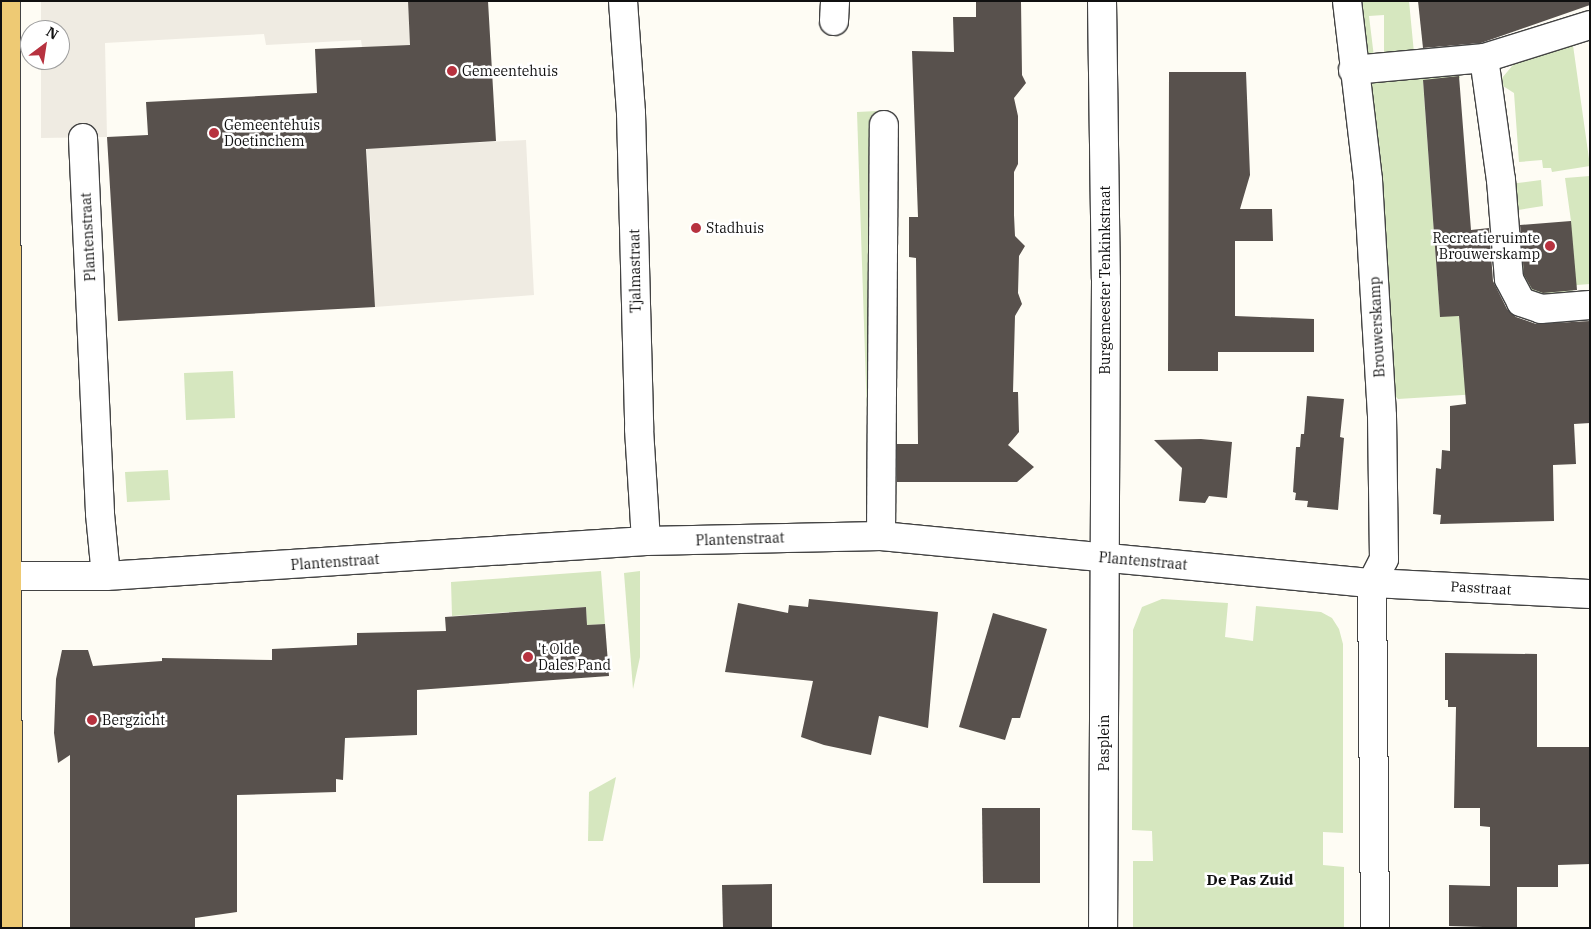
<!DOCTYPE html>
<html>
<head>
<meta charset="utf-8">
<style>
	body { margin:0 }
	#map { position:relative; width:1591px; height:929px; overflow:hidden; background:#fefcf4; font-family:"IBM Plex Serif",serif }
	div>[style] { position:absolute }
	.green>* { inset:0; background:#d6e7bf }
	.plaza>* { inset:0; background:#efebe2 }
	.building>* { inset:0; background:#58514d }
	.roads { filter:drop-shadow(1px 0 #434343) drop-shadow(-1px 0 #434343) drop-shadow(0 1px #434343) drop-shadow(0 -1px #434343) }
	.minor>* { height:28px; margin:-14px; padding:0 14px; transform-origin:14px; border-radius:14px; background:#fff }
	.major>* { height:28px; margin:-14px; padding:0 14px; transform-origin:14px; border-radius:14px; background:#eeca74 }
	.dots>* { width:14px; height:14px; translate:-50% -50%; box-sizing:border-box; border:2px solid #fff; border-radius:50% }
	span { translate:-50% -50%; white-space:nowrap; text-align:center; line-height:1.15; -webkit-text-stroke:5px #fff; paint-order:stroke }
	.poi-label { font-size:14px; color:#101010 }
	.left { translate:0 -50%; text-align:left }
	.right { translate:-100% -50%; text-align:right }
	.street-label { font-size:14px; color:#101010 }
	.neighbourhood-label { font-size:15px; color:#101010; font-weight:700 }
	.frame { position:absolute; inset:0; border:2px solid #101010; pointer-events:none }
	.north { position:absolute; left:20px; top:20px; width:50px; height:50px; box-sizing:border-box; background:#fff; border:1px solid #9f9f9f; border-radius:50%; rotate:31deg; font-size:14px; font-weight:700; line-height:20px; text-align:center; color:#101010 }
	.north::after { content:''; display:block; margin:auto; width:18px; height:22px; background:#b7323f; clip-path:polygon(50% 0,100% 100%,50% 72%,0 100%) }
</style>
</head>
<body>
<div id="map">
	<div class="green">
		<i style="clip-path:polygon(1359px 1px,1409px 1px,1414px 53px,1384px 56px,1384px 15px,1369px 16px,1374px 57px,1366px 54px)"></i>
		<i style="clip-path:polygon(1572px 38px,1590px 166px,1552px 172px,1551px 168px,1543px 168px,1542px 160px,1519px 162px,1514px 93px,1503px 86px,1502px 78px,1518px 59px)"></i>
		<i style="clip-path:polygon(1459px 69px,1460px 78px,1423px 81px,1440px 316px,1459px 316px,1463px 367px,1511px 392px,1398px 399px,1393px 394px,1366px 84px,1370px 79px)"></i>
		<i style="clip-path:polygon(877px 111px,874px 507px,870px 507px,857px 112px)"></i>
		<i style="clip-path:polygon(1590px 176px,1590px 284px,1577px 285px,1567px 298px,1527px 294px,1516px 257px,1523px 256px,1525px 277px,1570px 274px,1571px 221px,1565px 178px)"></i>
		<i style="clip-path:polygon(1541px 180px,1543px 206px,1512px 211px,1509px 184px)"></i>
		<i style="clip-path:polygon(233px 371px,235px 418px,186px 420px,184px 373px)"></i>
		<i style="clip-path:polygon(168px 470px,170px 500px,127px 502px,125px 472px)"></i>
		<i style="clip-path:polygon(601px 571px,605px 624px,587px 625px,586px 607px,452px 616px,451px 582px)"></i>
		<i style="clip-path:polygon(640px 571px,640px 657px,633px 689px,624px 573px)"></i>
		<i style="clip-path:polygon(1162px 599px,1228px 603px,1225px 637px,1253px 641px,1256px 606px,1321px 612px,1332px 618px,1339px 629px,1343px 644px,1343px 833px,1323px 832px,1323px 865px,1344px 867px,1344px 928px,1133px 928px,1133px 861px,1153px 861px,1152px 831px,1132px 830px,1133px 630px,1142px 607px)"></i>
		<i style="clip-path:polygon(616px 777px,603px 841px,588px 841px,589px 792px)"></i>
	</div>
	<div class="plaza">
		<i style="clip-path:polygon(41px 1px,408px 1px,411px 58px,362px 47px,361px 40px,266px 45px,264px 34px,105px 43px,107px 137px,41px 138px,41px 60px,60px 60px,60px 30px,41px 30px)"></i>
		<i style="clip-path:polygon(364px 95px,416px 146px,526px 140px,534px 295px,375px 307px)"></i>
	</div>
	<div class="building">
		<i style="clip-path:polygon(408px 1px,488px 1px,496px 141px,366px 149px,375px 307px,118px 321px,107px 137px,148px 135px,146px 102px,317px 93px,315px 49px,410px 45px)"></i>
		<i style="clip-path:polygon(976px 1px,1021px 1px,1022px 75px,1026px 83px,1014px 98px,1018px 116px,1018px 164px,1014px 172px,1014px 215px,1015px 236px,1025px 246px,1019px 256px,1018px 293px,1022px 304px,1015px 316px,1013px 392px,1018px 392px,1019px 432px,1008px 445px,1034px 467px,1017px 482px,897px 482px,897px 444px,918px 444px,916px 258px,909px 257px,909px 217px,918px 217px,912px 51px,954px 52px,953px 17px,976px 17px)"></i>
		<i style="clip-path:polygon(1418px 1px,1590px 1px,1590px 5px,1481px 43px,1423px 48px)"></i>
		<i style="clip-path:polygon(1169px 72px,1246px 72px,1250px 175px,1240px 209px,1272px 209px,1273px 241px,1235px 241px,1235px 316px,1314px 319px,1314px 352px,1218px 352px,1218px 371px,1168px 371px)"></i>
		<i style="clip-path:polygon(1459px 76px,1471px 230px,1489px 228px,1493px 281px,1507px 309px,1516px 317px,1536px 324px,1590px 321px,1590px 423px,1574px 424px,1576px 464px,1553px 465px,1554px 521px,1440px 524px,1441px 515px,1433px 514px,1436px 468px,1441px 469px,1442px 450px,1450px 451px,1450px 406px,1466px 404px,1459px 316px,1440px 317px,1423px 80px)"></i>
		<i style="clip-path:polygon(1571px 221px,1577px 290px,1543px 293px,1532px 289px,1524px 275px,1520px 225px)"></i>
		<i style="clip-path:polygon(1307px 396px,1344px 399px,1340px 437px,1344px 438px,1338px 510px,1307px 507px,1308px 501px,1295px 500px,1296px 493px,1293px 492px,1296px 447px,1300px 447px,1301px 434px,1304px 434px)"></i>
		<i style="clip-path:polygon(1201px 439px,1232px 442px,1227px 498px,1209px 496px,1205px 503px,1179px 501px,1182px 468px,1154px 440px)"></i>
		<i style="clip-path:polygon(809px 599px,938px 612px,928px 728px,879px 716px,871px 755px,824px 745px,801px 737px,813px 681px,725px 672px,738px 603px,788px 613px,789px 605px,808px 607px)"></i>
		<i style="clip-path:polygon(586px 607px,587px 625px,605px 624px,609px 676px,417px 690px,417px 735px,345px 738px,343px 780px,336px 779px,336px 792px,237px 795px,237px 912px,195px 918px,195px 928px,70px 928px,70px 755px,58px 763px,54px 733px,56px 679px,62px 650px,88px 650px,93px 666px,162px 661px,162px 658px,272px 660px,272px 649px,357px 645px,357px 633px,446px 631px,445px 617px)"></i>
		<i style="clip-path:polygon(993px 613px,1047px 629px,1020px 718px,1012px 718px,1005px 740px,959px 727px)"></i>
		<i style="clip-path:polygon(1445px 653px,1537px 654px,1537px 747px,1590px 747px,1590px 864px,1558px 865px,1558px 887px,1517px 887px,1517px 928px,1449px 926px,1449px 885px,1490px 886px,1490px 827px,1480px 826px,1480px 808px,1454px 808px,1456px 707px,1448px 707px,1448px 700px,1445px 700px)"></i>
		<i style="clip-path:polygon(982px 808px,1040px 808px,1040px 883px,983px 883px)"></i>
		<i style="clip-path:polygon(772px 884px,772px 928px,723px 928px,722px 885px)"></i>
	</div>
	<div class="roads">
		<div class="minor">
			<i style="left:623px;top:1px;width:112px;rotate:85.9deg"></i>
			<i style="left:631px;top:113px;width:316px;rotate:88.5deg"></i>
			<i style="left:639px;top:429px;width:112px;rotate:86.4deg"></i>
			<i style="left:1102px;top:1px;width:278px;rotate:89.2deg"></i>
			<i style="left:1106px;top:279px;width:649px;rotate:90.26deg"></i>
			<i style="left:1347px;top:1px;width:180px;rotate:83.3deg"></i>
			<i style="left:1368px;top:180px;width:236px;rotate:86.6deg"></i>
			<i style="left:1382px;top:416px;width:143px;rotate:89.2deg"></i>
			<i style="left:1384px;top:559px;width:27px;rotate:117deg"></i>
			<i style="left:1372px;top:583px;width:345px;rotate:89.5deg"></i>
			<i style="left:834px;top:21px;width:20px;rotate:-87deg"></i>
			<i style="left:1590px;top:25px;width:111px;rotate:162.7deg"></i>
			<i style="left:1484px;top:58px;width:123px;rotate:82.1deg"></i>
			<i style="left:1501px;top:180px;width:99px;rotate:85.4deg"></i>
			<i style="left:1509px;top:279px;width:26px;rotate:62deg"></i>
			<i style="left:1521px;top:302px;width:21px;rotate:19deg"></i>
			<i style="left:1541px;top:309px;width:49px;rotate:-4.7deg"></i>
			<i style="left:1353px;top:70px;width:132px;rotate:-5.2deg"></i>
			<i style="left:83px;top:138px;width:376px;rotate:87.4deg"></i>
			<i style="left:100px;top:514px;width:62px;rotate:84.5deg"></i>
			<i style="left:881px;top:536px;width:411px;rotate:-89.6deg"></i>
			<i style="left:1px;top:576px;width:105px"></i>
			<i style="left:106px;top:576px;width:541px;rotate:-3.71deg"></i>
			<i style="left:646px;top:541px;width:235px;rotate:-1.2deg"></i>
			<i style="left:881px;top:536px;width:493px;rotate:5.5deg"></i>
			<i style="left:1372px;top:583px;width:218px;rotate:2.9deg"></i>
		</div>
		<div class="major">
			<i style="left:6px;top:1px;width:927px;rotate:89.88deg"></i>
		</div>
	</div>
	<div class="dots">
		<i style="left:452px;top:71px;background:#b7323f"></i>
		<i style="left:214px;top:133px;background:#b7323f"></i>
		<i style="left:696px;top:228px;background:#b7323f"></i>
		<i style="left:1550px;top:246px;background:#b7323f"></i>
		<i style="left:528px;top:657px;background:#b7323f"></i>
		<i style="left:92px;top:720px;background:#b7323f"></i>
	</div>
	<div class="poi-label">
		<span class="left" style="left:462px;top:71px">Gemeentehuis</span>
		<span class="left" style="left:224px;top:133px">Gemeentehuis<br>Doetinchem</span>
		<span class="left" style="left:706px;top:228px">Stadhuis</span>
		<span class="right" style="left:1540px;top:246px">Recreatieruimte<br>Brouwerskamp</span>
		<span class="left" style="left:538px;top:657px">'t Olde<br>Dales Pand</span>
		<span class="left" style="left:102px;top:720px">Bergzicht</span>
	</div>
	<div class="street-label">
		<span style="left:88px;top:237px;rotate:-93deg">Plantenstraat</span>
		<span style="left:635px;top:271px;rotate:-91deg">Tjalmastraat</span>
		<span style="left:1105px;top:280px;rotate:-90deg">Burgemeester Tenkinkstraat</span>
		<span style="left:1377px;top:327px;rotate:-93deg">Brouwerskamp</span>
		<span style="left:740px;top:539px;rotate:-2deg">Plantenstraat</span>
		<span style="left:1143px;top:561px;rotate:5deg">Plantenstraat</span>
		<span style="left:335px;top:562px;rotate:-4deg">Plantenstraat</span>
		<span style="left:1481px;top:588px;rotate:3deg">Passtraat</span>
		<span style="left:1104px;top:743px;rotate:-90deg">Pasplein</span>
	</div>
	<div class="neighbourhood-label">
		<span style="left:1250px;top:880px">De Pas Zuid</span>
	</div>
	<div class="frame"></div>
	<div class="north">N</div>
</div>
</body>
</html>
